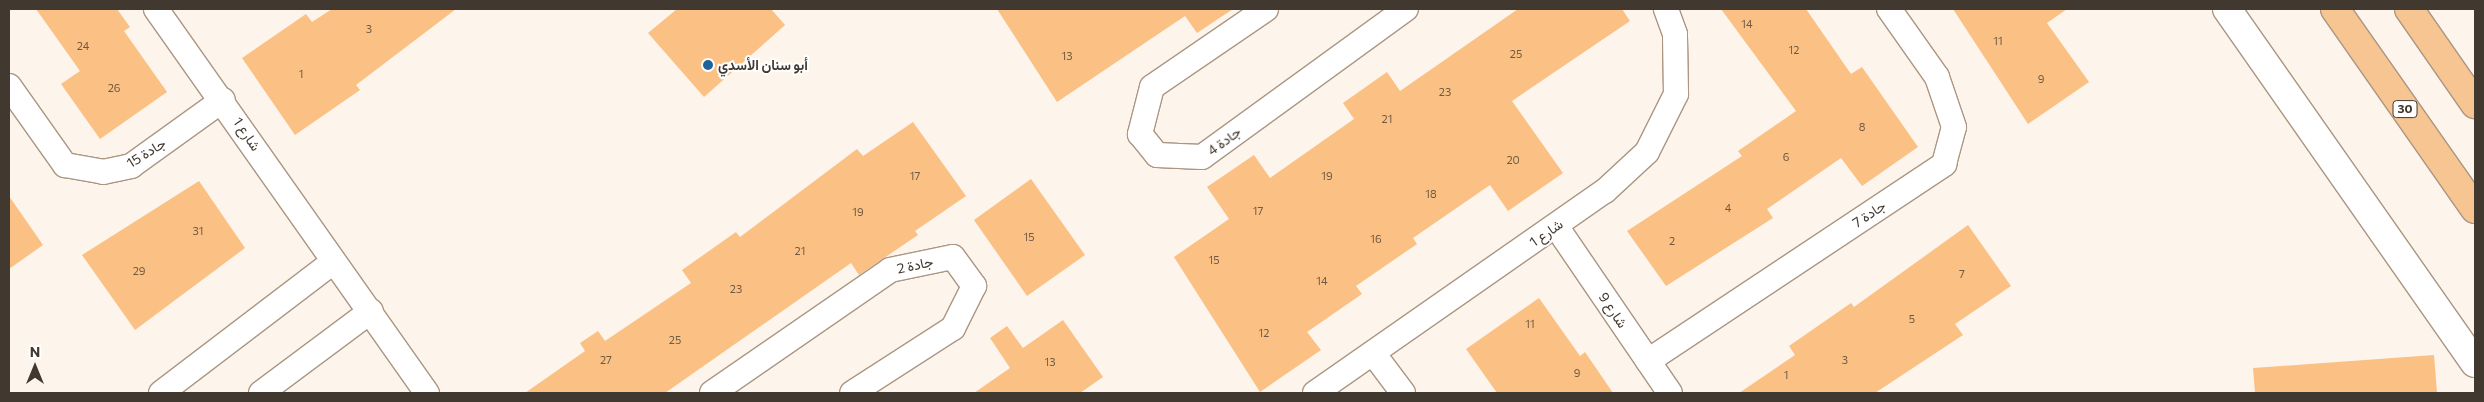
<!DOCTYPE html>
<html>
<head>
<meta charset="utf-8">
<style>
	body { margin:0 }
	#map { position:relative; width:2484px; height:402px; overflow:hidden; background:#fdf4ec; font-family:Commissioner,Vazirmatn,sans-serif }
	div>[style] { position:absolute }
	.building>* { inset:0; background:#fbc083 }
	.roads { filter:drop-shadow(1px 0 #ab9682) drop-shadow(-1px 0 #ab9682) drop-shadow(0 1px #ab9682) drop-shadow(0 -1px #ab9682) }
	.minor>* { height:24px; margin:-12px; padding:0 12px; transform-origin:12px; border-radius:12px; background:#fff }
	.secondary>* { height:28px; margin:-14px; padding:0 14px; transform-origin:14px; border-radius:14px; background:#fff }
	.motorway>* { height:28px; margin:-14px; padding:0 14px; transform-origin:14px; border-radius:14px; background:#f7c592 }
	.dots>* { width:14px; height:14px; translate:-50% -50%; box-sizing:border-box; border:2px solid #fff; border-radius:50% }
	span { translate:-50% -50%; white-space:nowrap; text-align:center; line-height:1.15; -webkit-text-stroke:4px #fff; paint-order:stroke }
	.number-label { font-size:11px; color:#705a44 }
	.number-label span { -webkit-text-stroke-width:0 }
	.shield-label span { padding:1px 4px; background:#fff; border:1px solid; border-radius:4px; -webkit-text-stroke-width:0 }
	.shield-label { font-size:12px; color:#41382f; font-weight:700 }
	.poi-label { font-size:14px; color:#41382f; font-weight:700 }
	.left { translate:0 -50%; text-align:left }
	.street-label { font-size:14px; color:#41382f }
	.frame { position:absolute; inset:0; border:10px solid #41382f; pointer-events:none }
	.north { position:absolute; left:10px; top:342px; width:50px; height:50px; -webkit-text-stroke:4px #fff; paint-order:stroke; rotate:0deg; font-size:14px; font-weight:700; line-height:20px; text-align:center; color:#41382f }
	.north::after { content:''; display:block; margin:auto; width:18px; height:22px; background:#41382f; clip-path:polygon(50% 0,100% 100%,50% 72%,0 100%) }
</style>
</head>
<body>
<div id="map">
	<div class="building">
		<i style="clip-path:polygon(36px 9px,117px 9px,130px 27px,124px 31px,167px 92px,100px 139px,61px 84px,80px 71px)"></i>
		<i style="clip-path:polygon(332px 9px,456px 9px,356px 85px,360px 90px,295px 135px,242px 58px,306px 14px,312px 22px)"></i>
		<i style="clip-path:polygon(677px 9px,771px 9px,785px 25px,704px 97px,648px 33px)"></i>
		<i style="clip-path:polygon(997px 9px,1233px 9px,1197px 33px,1185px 16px,1057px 102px)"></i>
		<i style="clip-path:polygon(1518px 9px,1622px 9px,1630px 21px,1512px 101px,1563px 173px,1508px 211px,1490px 185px,1413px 238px,1417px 244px,1356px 286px,1362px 294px,1307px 332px,1321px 350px,1260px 392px,1174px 257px,1229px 219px,1207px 187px,1254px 155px,1270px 178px,1354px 119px,1343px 103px,1387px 72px,1400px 91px)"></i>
		<i style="clip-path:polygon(1721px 9px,1806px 9px,1851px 74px,1862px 67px,1918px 147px,1862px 186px,1841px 158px,1767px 209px,1773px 218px,1666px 286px,1627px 231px,1742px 156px,1738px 151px,1796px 111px)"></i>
		<i style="clip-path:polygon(1953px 9px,2067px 9px,2047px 23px,2089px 82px,2028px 124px)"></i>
		<i style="clip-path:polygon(913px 122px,966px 196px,915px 231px,918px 235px,859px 275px,851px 263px,665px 393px,525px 393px,585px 351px,580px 343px,598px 331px,605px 341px,691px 283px,682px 270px,736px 232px,740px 237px,857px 149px,863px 156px)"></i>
		<i style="clip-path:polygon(1031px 179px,1085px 255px,1027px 296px,974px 220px)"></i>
		<i style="clip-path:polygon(199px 181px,245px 248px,135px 330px,82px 255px)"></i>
		<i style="clip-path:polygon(9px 196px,43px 245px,9px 269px)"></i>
		<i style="clip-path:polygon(1968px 225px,2011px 286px,1955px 324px,1963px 335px,1875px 393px,1739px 393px,1795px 355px,1789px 346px,1851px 303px,1854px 307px)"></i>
		<i style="clip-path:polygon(1539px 298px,1580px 356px,1585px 352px,1613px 393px,1497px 393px,1466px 349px)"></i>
		<i style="clip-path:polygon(1063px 320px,1103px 377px,1080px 393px,974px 393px,1010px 368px,990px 338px,1007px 326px,1023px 348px)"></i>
		<i style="clip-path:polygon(2434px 355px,2437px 393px,2255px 393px,2253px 368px)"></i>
	</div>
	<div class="roads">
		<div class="minor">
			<i style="left:156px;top:9px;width:470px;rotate:54.8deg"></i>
			<i style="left:1266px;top:9px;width:138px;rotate:145.6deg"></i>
			<i style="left:1152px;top:87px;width:49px;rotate:104.3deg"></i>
			<i style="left:1140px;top:134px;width:27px;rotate:51deg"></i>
			<i style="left:1157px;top:155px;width:45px;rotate:2.5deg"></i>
			<i style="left:1202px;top:157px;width:252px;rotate:-36deg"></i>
			<i style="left:9px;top:86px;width:97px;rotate:54.7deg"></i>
			<i style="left:65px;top:165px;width:39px;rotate:10deg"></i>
			<i style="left:103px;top:172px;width:29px;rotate:-12deg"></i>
			<i style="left:131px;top:166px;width:113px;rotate:-35.7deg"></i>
			<i style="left:1556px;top:226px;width:202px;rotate:55.7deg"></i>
			<i style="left:1373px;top:353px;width:50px;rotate:53.1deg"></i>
			<i style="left:1648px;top:361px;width:356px;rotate:-33.6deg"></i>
			<i style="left:1944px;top:164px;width:38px;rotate:-75deg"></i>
			<i style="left:1954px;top:127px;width:53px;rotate:-108.8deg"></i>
			<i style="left:1937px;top:77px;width:83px;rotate:-125.2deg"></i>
			<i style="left:161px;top:393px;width:216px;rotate:-37.3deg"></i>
			<i style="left:261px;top:393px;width:137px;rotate:-36.7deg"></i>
			<i style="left:712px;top:393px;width:216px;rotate:-34.6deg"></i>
			<i style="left:890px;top:270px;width:64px;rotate:-11.7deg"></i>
			<i style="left:953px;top:257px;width:36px;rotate:54deg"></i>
			<i style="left:974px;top:286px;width:47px;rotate:116.6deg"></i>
			<i style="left:953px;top:328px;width:120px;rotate:147.2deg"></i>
			<i style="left:1315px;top:393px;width:353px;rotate:-34.9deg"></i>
			<i style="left:1605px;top:191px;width:57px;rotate:-42.9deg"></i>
			<i style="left:1647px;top:152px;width:65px;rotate:-63.4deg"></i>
			<i style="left:1676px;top:94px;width:60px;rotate:-91deg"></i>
			<i style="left:1675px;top:34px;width:27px;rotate:-110deg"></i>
		</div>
		<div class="secondary">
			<i style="left:2227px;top:9px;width:432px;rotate:55deg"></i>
		</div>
		<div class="motorway">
			<i style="left:2335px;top:9px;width:244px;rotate:55deg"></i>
			<i style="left:2409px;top:9px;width:116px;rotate:55.2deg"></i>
		</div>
	</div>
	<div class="dots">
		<i style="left:708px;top:65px;background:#1f6398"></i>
	</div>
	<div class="number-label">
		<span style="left:1747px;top:24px">14</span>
		<span style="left:369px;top:29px">3</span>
		<span style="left:1998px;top:41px">11</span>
		<span style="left:83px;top:46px">24</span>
		<span style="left:1794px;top:50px">12</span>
		<span style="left:1516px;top:54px">25</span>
		<span style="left:1067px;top:56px">13</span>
		<span style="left:301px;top:74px">1</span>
		<span style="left:2041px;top:79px">9</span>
		<span style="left:114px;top:88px">26</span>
		<span style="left:1445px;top:92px">23</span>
		<span style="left:1387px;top:119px">21</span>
		<span style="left:1862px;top:127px">8</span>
		<span style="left:1786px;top:157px">6</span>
		<span style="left:1513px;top:160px">20</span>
		<span style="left:915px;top:176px">17</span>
		<span style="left:1327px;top:176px">19</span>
		<span style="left:1431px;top:194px">18</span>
		<span style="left:1728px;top:208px">4</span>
		<span style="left:1258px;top:211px">17</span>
		<span style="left:858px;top:212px">19</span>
		<span style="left:198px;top:231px">31</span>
		<span style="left:1029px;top:237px">15</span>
		<span style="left:1376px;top:239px">16</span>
		<span style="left:1672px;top:241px">2</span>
		<span style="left:800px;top:251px">21</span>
		<span style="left:1214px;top:260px">15</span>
		<span style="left:139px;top:271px">29</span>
		<span style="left:1962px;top:274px">7</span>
		<span style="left:1322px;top:281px">14</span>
		<span style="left:736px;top:289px">23</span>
		<span style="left:1912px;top:319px">5</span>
		<span style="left:1530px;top:324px">11</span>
		<span style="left:1264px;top:333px">12</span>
		<span style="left:675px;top:340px">25</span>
		<span style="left:606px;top:360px">27</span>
		<span style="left:1845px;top:360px">3</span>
		<span style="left:1050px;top:362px">13</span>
		<span style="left:1577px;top:373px">9</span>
		<span style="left:1786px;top:375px">1</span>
	</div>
	<div class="shield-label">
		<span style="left:2405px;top:109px">30</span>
	</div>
	<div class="poi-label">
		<span class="left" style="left:718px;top:65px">أبو سنان الأسدي</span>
	</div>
	<div class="street-label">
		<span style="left:247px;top:134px;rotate:56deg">شارع 1</span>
		<span style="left:1224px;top:141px;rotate:-36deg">جادة 4</span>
		<span style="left:146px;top:153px;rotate:-32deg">جادة 15</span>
		<span style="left:1869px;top:214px;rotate:-34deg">جادة 7</span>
		<span style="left:1546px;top:233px;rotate:-35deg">شارع 1</span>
		<span style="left:915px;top:265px;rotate:-12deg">جادة 2</span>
		<span style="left:1613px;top:310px;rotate:56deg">شارع 9</span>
	</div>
	<div class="frame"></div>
	<div class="north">N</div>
</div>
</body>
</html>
